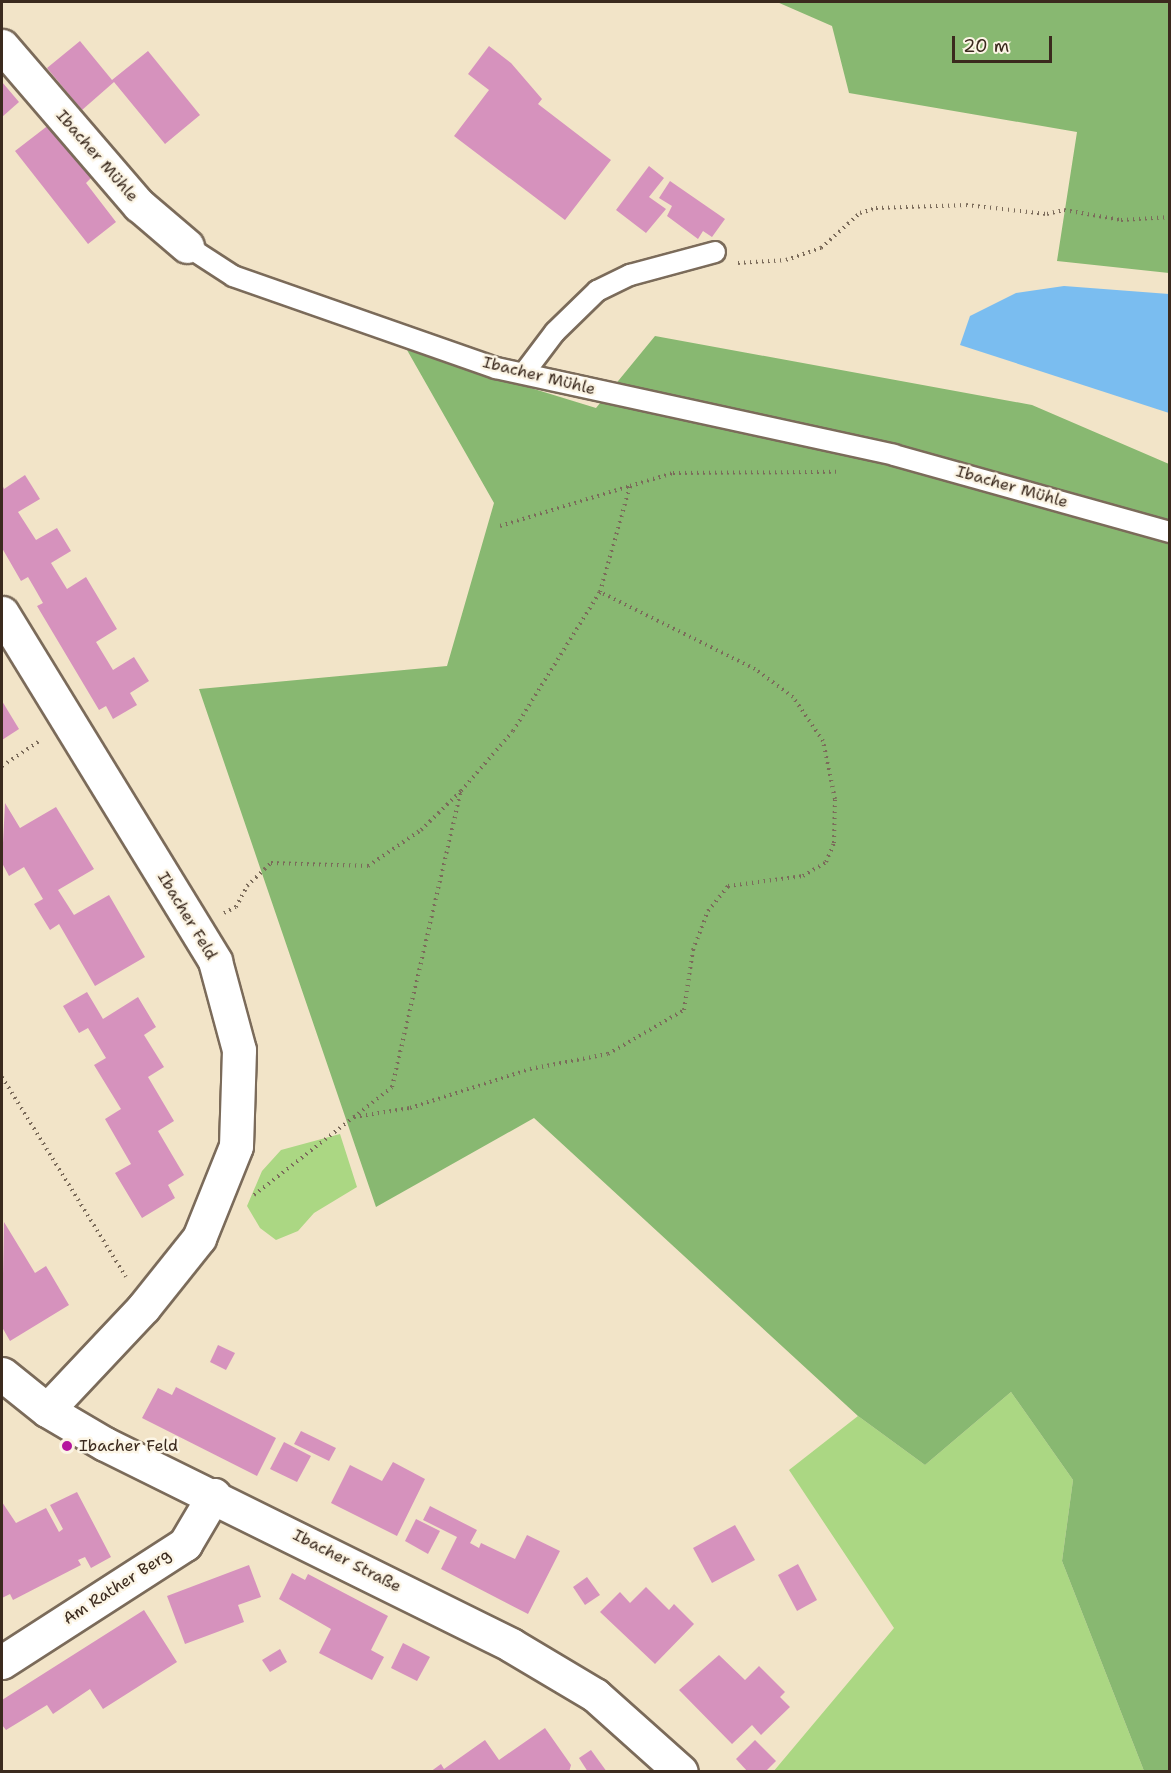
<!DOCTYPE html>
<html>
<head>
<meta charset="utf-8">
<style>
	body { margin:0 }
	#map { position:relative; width:1171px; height:1773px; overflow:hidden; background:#f2e4c8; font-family:"Shantell Sans",sans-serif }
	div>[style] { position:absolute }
	.green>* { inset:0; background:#abd783 }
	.forest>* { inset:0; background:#88b871 }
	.water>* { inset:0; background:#7abdf0 }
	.building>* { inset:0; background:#d692bd }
	.path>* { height:4px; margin-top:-2px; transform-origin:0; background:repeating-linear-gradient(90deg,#7b6b5a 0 1.5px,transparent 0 6px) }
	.roads { filter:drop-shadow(2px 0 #7b6b5a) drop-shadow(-2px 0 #7b6b5a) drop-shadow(0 2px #7b6b5a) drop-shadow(0 -2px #7b6b5a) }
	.lane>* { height:20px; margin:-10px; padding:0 10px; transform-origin:10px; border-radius:10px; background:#fff }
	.street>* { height:33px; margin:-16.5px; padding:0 16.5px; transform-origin:16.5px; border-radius:16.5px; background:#fff }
	.dots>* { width:16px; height:16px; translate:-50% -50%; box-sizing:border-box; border:3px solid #fcf5e5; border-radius:50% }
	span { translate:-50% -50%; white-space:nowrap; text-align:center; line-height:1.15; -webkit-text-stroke:5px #fcf5e5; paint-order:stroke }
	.street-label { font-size:16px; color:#3b2a1e }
	.poi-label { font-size:16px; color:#3b2a1e }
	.left { translate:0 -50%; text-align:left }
	.frame { position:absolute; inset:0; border:3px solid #3b2a1e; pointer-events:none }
	.scale { position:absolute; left:952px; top:36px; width:100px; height:27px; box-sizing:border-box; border:3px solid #3b2a1e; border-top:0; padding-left:8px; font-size:18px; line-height:21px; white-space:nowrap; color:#3b2a1e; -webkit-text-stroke:4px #fcf5e5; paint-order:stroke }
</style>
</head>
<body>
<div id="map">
	<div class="green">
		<i style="clip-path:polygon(340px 1134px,357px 1187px,314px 1213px,298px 1231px,276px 1240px,260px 1228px,247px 1206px,262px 1171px,281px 1150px)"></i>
		<i style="clip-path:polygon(1011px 1392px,1073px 1480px,1062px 1561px,1144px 1771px,773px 1772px,894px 1628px,789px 1470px,858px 1416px,925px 1465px)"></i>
	</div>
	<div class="forest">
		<i style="clip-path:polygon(777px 2px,1169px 2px,1169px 273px,1057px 261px,1077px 132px,849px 93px,832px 26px)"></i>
		<i style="clip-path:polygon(655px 336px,1032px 405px,1169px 464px,1169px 1771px,1144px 1771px,1062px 1561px,1073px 1480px,1011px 1392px,925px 1465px,858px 1416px,534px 1118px,376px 1207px,199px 689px,447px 666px,494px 503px,407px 350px,596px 408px)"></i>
	</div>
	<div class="water">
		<i style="clip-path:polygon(1064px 286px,1169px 294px,1169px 413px,960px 345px,970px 316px,1016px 293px)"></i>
	</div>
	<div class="building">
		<i style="clip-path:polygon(80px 41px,112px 80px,148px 51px,200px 115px,165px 144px,114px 82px,82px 110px,47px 68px)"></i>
		<i style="clip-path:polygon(489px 46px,511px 63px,542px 99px,538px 104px,611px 160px,565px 220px,454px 136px,489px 90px,468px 74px)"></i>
		<i style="clip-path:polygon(2px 82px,19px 102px,2px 117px)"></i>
		<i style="clip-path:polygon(50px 124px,92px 177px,86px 183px,116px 222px,88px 244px,15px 151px)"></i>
		<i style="clip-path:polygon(649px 166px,664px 178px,649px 197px,666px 209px,646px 233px,616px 210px)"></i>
		<i style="clip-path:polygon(670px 181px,725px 219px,712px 237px,703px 231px,698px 239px,667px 216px,672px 206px,659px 198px)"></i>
		<i style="clip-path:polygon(25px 475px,40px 499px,18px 512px,36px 540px,57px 528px,71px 551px,51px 563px,67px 589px,86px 577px,117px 629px,96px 642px,113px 670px,134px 657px,149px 681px,130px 693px,137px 705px,113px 719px,106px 706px,99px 710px,37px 606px,43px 603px,35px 589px,28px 577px,21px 581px,2px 548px,2px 484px,4px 489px)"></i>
		<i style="clip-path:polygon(2px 701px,19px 729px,2px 740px)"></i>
		<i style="clip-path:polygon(5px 803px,20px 828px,56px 807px,94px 869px,58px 890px,74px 915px,109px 895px,145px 957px,95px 986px,59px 924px,50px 930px,34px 904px,43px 899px,24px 867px,9px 876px,2px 863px)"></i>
		<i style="clip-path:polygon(87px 992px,103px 1019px,138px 997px,156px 1027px,144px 1035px,164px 1067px,148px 1077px,174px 1121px,158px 1131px,184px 1175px,168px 1185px,175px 1198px,142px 1218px,115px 1173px,131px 1164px,105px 1119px,121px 1109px,94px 1065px,106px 1058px,88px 1028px,79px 1033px,63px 1006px)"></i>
		<i style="clip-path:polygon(4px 1222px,35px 1273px,46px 1266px,69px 1305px,10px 1341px,2px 1327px)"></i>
		<i style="clip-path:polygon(218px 1345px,235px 1353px,226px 1370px,210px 1362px)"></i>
		<i style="clip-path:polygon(176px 1387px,276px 1438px,257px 1476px,142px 1418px,158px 1388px,172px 1395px)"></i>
		<i style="clip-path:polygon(301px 1431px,336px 1448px,329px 1461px,294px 1444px)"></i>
		<i style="clip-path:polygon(284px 1442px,311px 1456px,297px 1482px,270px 1469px)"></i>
		<i style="clip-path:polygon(393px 1462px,425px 1479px,397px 1536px,331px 1503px,350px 1465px,382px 1481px)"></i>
		<i style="clip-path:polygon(77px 1492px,111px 1557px,91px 1568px,85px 1557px,78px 1560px,81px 1565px,13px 1600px,10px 1594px,2px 1598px,2px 1502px,16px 1523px,46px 1508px,59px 1532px,63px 1529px,50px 1505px)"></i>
		<i style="clip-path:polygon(430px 1506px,477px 1530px,470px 1543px,479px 1548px,481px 1543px,515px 1559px,527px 1535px,560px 1551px,528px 1614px,441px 1569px,457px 1537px,423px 1520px)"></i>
		<i style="clip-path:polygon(416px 1519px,440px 1531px,428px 1554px,405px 1541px)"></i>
		<i style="clip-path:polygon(735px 1525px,755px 1560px,712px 1583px,693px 1548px)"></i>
		<i style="clip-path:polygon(798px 1564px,817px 1600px,797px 1611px,778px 1575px)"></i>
		<i style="clip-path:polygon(249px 1565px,261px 1597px,238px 1605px,244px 1622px,185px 1644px,167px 1596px)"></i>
		<i style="clip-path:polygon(292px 1573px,305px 1580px,308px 1574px,388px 1616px,371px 1650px,384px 1657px,372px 1680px,319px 1653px,331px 1629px,279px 1599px)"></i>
		<i style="clip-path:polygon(587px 1577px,600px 1595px,585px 1605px,573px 1587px)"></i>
		<i style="clip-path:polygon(646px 1587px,669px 1610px,674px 1604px,694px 1624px,655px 1664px,600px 1612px,620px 1592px,630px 1603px)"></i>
		<i style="clip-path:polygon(144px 1610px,177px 1662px,103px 1709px,90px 1689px,53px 1714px,47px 1705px,6px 1730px,2px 1725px,2px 1700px)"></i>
		<i style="clip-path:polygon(403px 1643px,430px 1657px,417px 1681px,391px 1668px)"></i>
		<i style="clip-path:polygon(280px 1649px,287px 1662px,270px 1672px,262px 1660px)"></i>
		<i style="clip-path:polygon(719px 1655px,745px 1680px,759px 1666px,785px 1692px,780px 1697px,790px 1707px,761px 1735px,752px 1725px,732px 1744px,679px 1690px)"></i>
		<i style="clip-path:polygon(545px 1728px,571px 1765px,569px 1772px,430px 1772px,441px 1764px,444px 1769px,485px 1740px,499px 1760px)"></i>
		<i style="clip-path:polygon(755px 1740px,776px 1761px,765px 1772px,748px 1772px,736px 1759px)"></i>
		<i style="clip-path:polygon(591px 1750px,607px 1772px,588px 1772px,579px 1758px)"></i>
	</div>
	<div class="path">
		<i style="left:738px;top:263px;width:48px;rotate:-3.6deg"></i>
		<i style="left:786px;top:260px;width:37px;rotate:-19deg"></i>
		<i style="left:821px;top:248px;width:52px;rotate:-41.9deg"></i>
		<i style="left:860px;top:213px;width:17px;rotate:-17deg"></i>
		<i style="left:876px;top:208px;width:90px;rotate:-1.9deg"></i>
		<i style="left:966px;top:205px;width:81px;rotate:6.3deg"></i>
		<i style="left:1047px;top:214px;width:17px;rotate:-13deg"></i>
		<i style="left:1064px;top:210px;width:58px;rotate:10deg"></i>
		<i style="left:1121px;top:220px;width:49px;rotate:-3.5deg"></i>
		<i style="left:500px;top:526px;width:136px;rotate:-17.1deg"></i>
		<i style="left:2px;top:766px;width:47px;rotate:-33.7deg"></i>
		<i style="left:224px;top:913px;width:13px;rotate:-27deg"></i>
		<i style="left:236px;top:907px;width:24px;rotate:-62deg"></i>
		<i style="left:247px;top:886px;width:33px;rotate:-44deg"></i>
		<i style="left:271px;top:863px;width:97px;rotate:1.8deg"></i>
		<i style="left:368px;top:866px;width:64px;rotate:-34.2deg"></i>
		<i style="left:421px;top:830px;width:56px;rotate:-44.3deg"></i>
		<i style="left:2px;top:1077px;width:235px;rotate:58.2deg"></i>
		<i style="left:354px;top:1117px;width:57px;rotate:-9.1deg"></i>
		<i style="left:410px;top:1108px;width:126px;rotate:-18deg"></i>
		<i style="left:530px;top:1069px;width:79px;rotate:-10.9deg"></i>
		<i style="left:608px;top:1054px;width:88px;rotate:-30.1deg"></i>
		<i style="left:684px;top:1010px;width:61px;rotate:-81.5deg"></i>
		<i style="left:693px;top:950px;width:42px;rotate:-69deg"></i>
		<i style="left:708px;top:911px;width:32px;rotate:-51deg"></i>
		<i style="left:728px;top:886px;width:76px;rotate:-7.6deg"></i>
		<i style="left:803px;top:876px;width:27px;rotate:-31deg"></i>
		<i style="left:826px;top:862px;width:21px;rotate:-67deg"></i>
		<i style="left:834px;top:843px;width:44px;rotate:-88.7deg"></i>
		<i style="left:835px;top:799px;width:59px;rotate:-101.7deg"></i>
		<i style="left:823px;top:741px;width:53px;rotate:-124.3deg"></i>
		<i style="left:793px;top:697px;width:47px;rotate:-143.6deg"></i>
		<i style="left:755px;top:669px;width:173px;rotate:-153.6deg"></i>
		<i style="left:600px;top:592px;width:110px;rotate:-74.2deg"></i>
		<i style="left:630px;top:486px;width:45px;rotate:-16.8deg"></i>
		<i style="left:673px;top:473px;width:163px;rotate:-0.4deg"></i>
		<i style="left:254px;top:1195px;width:175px;rotate:-38deg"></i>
		<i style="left:392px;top:1087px;width:304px;rotate:-76.9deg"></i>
		<i style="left:461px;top:791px;width:79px;rotate:-49.1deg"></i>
		<i style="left:513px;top:731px;width:164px;rotate:-58deg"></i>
	</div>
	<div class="roads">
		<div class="lane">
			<i style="left:187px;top:246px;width:55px;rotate:33.1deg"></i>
			<i style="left:233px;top:276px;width:279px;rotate:19.3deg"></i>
			<i style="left:496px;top:368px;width:407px;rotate:12.3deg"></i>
			<i style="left:894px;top:455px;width:287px;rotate:15.6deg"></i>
			<i style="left:524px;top:373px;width:51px;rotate:-52.9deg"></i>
			<i style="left:555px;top:332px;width:59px;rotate:-44.3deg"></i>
			<i style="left:597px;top:291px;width:37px;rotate:-26deg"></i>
			<i style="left:630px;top:275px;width:88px;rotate:-15.1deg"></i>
		</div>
		<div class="street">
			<i style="left:2px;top:46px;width:210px;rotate:49.3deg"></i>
			<i style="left:139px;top:205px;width:63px;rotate:40.5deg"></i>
			<i style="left:2px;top:613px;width:408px;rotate:58.5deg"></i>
			<i style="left:215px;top:961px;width:92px;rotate:74.9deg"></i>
			<i style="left:239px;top:1050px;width:96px;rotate:91.8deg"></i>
			<i style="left:236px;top:1146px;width:99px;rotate:111.9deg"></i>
			<i style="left:199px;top:1238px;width:88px;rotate:128.6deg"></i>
			<i style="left:144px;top:1307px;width:141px;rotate:133.3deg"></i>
			<i style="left:2px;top:1374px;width:58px;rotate:38.7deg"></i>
			<i style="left:47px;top:1410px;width:67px;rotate:30.4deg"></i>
			<i style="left:105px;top:1444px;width:453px;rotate:26.3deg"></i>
			<i style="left:511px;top:1645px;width:98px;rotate:30.8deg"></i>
			<i style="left:595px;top:1695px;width:115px;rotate:41.8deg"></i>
			<i style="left:2px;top:1662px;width:218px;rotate:-32.8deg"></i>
			<i style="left:185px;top:1544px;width:57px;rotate:-59.4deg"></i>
		</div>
	</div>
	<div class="dots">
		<i style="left:67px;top:1446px;background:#b5179e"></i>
	</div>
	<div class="street-label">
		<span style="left:97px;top:156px;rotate:49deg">Ibacher Mühle</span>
		<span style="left:539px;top:376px;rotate:14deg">Ibacher Mühle</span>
		<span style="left:1012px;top:487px;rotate:16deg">Ibacher Mühle</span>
		<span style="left:187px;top:916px;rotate:59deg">Ibacher Feld</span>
		<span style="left:347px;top:1561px;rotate:27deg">Ibacher Straße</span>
		<span style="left:117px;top:1587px;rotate:-33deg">Am Rather Berg</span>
	</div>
	<div class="poi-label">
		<span class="left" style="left:79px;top:1446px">Ibacher Feld</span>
	</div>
	<div class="frame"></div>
	<div class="scale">20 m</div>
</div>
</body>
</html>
